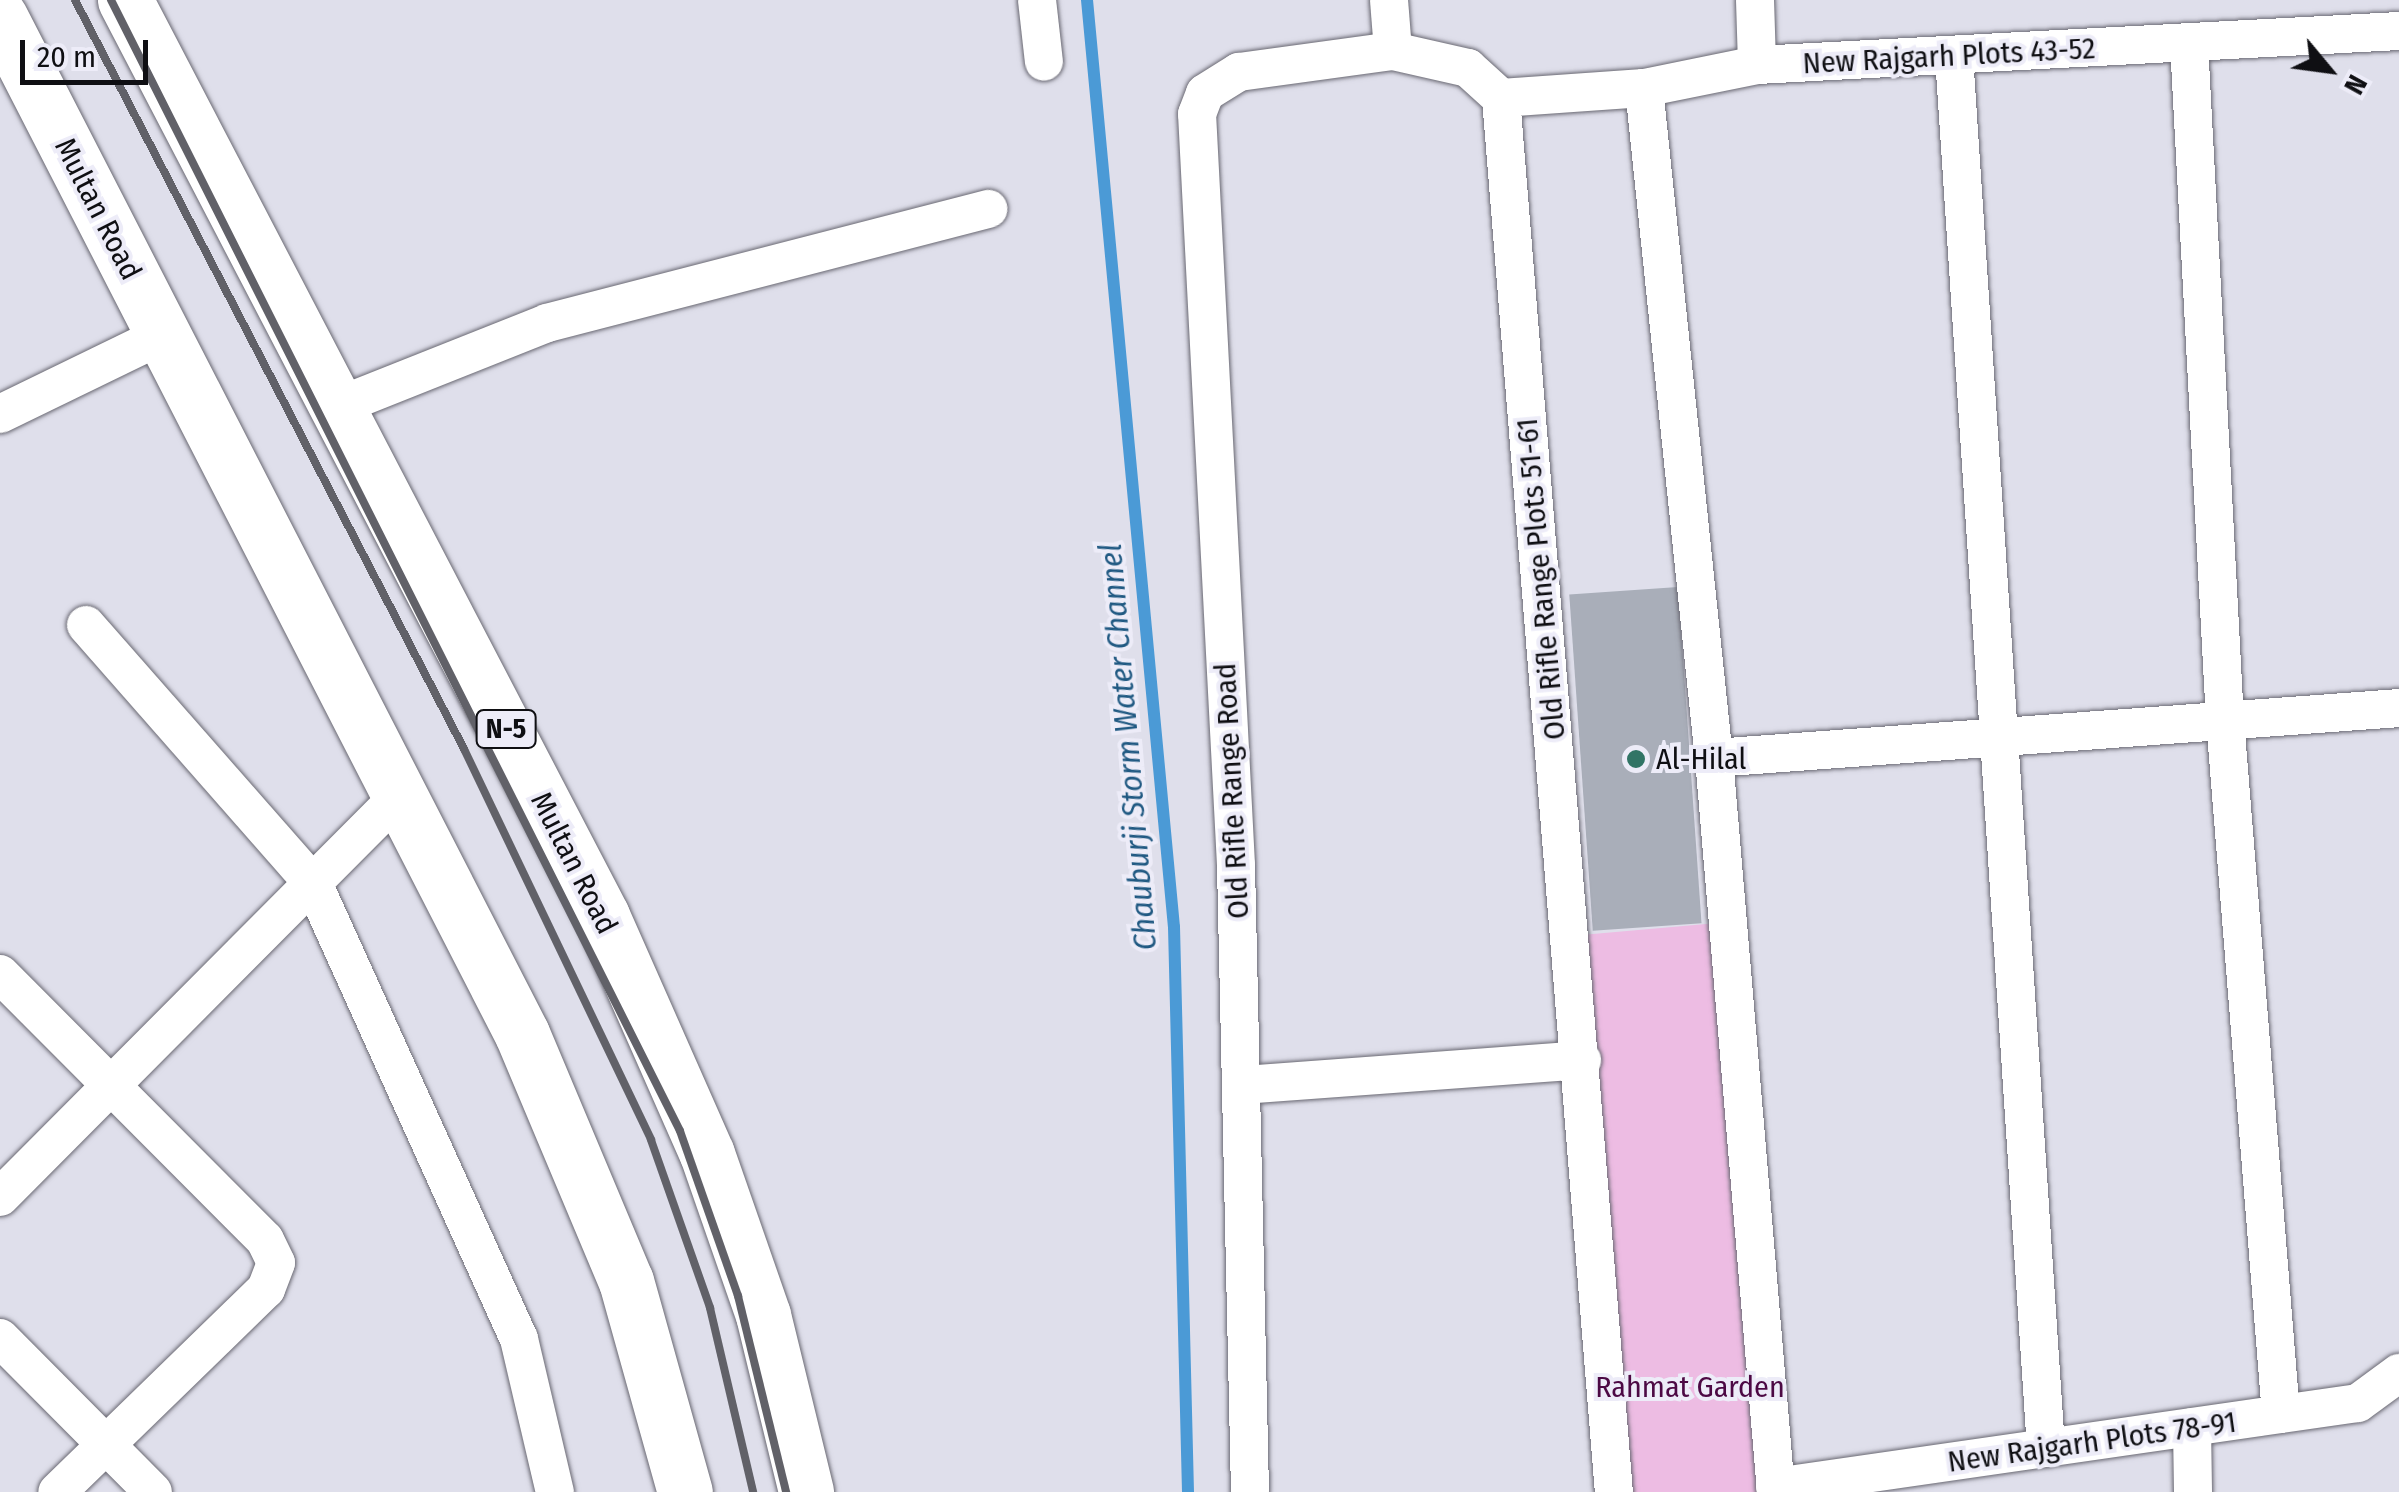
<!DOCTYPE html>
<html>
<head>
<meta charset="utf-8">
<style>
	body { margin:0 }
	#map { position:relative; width:2399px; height:1492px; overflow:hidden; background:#dfdfeb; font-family:"Fira Sans Condensed",sans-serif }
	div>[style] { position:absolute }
	.green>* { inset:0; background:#edbce3; transform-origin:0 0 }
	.stream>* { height:12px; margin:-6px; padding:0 6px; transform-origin:6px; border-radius:6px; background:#4b9ad6 }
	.building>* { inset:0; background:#a9aeb9; transform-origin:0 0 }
	.roads { filter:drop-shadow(0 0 2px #696872) drop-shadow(0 0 2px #696872) }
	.minor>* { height:38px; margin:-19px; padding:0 19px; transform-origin:19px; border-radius:19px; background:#fff }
	.primary>* { height:55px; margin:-27.5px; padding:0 27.5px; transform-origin:27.5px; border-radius:27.5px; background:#fff }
	.rail>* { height:8px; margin:-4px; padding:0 4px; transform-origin:4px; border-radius:4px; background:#616168 }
	.dots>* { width:28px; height:28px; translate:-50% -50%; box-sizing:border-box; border:5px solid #edecf8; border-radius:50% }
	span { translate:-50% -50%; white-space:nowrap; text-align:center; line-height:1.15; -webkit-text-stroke:8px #edecf8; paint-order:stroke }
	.shield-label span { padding:2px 8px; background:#edecf8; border:2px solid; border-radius:8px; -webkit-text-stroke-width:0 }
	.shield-label { font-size:28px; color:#0f0f13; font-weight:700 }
	.street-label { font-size:30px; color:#0f0f13 }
	.poi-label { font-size:30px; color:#0f0f13 }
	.left { translate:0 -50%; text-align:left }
	.park-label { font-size:30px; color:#4c0944 }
	.water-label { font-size:32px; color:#205982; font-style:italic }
	.north { position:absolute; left:2279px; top:20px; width:100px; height:100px; -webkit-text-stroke:8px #edecf8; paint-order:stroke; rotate:119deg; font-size:28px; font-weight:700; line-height:40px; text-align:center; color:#0f0f13 }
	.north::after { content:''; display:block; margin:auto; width:35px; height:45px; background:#0f0f13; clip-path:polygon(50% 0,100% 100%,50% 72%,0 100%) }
	.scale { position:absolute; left:20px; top:40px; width:128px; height:45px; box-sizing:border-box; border:5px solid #0f0f13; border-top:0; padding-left:12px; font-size:30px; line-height:35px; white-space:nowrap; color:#0f0f13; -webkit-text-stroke:8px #edecf8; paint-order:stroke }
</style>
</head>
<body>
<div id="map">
	<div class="green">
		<div style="left:1729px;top:922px;width:572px;height:148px;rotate:85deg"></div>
	</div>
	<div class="stream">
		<div style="left:1087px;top:0;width:931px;rotate:84.64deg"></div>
		<div style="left:1174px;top:927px;width:565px;rotate:88.58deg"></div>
	</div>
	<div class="building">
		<div style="left:1678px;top:587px;width:337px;height:109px;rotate:86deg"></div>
	</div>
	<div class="roads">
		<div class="minor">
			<div style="left:1037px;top:0;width:62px;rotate:83.6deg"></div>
			<div style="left:1389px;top:0;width:51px;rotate:85.5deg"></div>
			<div style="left:1755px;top:0;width:65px;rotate:88.2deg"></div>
			<div style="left:2189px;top:43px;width:678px;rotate:86.96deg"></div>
			<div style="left:2225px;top:720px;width:696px;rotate:85.39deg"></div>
			<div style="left:1954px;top:56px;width:1395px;rotate:86.22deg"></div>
			<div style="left:1644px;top:88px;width:674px;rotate:84.04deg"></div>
			<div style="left:1714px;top:758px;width:737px;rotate:85.17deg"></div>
			<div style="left:1501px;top:98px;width:1399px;rotate:85.37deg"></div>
			<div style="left:1501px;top:98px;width:143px;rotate:-4deg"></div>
			<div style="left:1644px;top:88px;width:115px;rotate:-11.5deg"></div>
			<div style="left:1757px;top:65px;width:643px;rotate:-3.03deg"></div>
			<div style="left:336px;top:407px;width:227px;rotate:-21.7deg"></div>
			<div style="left:547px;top:323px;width:456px;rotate:-14.5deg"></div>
			<div style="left:0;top:414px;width:181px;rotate:-25.9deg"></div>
			<div style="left:86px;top:625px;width:344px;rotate:48.7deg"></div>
			<div style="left:313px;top:883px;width:500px;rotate:65.69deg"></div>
			<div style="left:519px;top:1339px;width:157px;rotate:76.8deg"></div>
			<div style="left:1714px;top:758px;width:687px;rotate:-4.17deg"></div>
			<div style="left:0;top:974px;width:375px;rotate:45.1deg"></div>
			<div style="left:265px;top:1240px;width:25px;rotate:64deg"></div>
			<div style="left:276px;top:1263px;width:28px;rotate:111deg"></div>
			<div style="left:266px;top:1289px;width:291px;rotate:135.8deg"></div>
			<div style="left:1243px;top:1085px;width:340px;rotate:-4.2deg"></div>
			<div style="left:0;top:1197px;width:566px;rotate:-45.14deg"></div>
			<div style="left:0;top:1338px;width:217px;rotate:45.2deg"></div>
			<div style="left:2192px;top:1427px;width:65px;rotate:89.1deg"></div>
			<div style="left:1775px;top:1487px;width:589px;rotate:-8.2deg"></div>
			<div style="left:2358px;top:1403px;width:51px;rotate:-36.2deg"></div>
			<div style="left:1250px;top:1492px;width:627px;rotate:-91.28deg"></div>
			<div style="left:1236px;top:865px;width:752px;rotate:-92.97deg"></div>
			<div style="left:1197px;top:114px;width:22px;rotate:-69deg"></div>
			<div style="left:1205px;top:93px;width:40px;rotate:-32deg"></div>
			<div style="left:1239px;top:72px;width:155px;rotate:-7.8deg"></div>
			<div style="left:1393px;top:51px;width:77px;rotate:12.8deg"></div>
			<div style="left:1468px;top:68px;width:45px;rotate:42.3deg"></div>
		</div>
		<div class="primary">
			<div style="left:125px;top:0;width:1033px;rotate:62.49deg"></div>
			<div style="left:602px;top:916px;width:260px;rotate:66.2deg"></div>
			<div style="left:707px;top:1154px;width:170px;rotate:70.8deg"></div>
			<div style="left:763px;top:1315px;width:182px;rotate:76.3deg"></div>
			<div style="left:0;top:17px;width:1143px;rotate:62.83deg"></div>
			<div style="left:522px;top:1034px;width:268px;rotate:67.2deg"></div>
			<div style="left:626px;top:1281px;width:219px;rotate:74.4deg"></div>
		</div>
	</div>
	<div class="rail">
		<div style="left:75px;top:0;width:844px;rotate:62.55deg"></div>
		<div style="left:464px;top:749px;width:433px;rotate:64.4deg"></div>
		<div style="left:651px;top:1140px;width:178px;rotate:70.6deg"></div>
		<div style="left:710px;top:1308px;width:189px;rotate:76.8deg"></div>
		<div style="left:111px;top:0;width:1266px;rotate:63.29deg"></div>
		<div style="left:680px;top:1131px;width:175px;rotate:70.6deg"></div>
		<div style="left:738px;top:1296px;width:202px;rotate:76.2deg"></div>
	</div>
	<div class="dots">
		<div style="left:1636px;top:759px;background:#317465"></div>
	</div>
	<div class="shield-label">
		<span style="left:506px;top:729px">N-5</span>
	</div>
	<div class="street-label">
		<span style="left:1949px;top:56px;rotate:-3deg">New Rajgarh Plots 43-52</span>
		<span style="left:98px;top:209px;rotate:63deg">Multan Road</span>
		<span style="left:1541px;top:579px;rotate:-95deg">Old Rifle Range Plots 51-61</span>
		<span style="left:1232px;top:791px;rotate:-93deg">Old Rifle Range Road</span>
		<span style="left:574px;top:863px;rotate:63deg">Multan Road</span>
		<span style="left:2092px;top:1442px;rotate:-8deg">New Rajgarh Plots 78-91</span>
	</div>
	<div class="poi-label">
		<span class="left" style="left:1656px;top:759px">Al-Hilal</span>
	</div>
	<div class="park-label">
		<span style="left:1690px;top:1387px">Rahmat Garden</span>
	</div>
	<div class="water-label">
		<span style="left:1128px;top:747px;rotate:-95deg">Chauburji Storm Water Channel</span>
	</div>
	<div class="north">N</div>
	<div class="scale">20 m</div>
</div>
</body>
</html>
